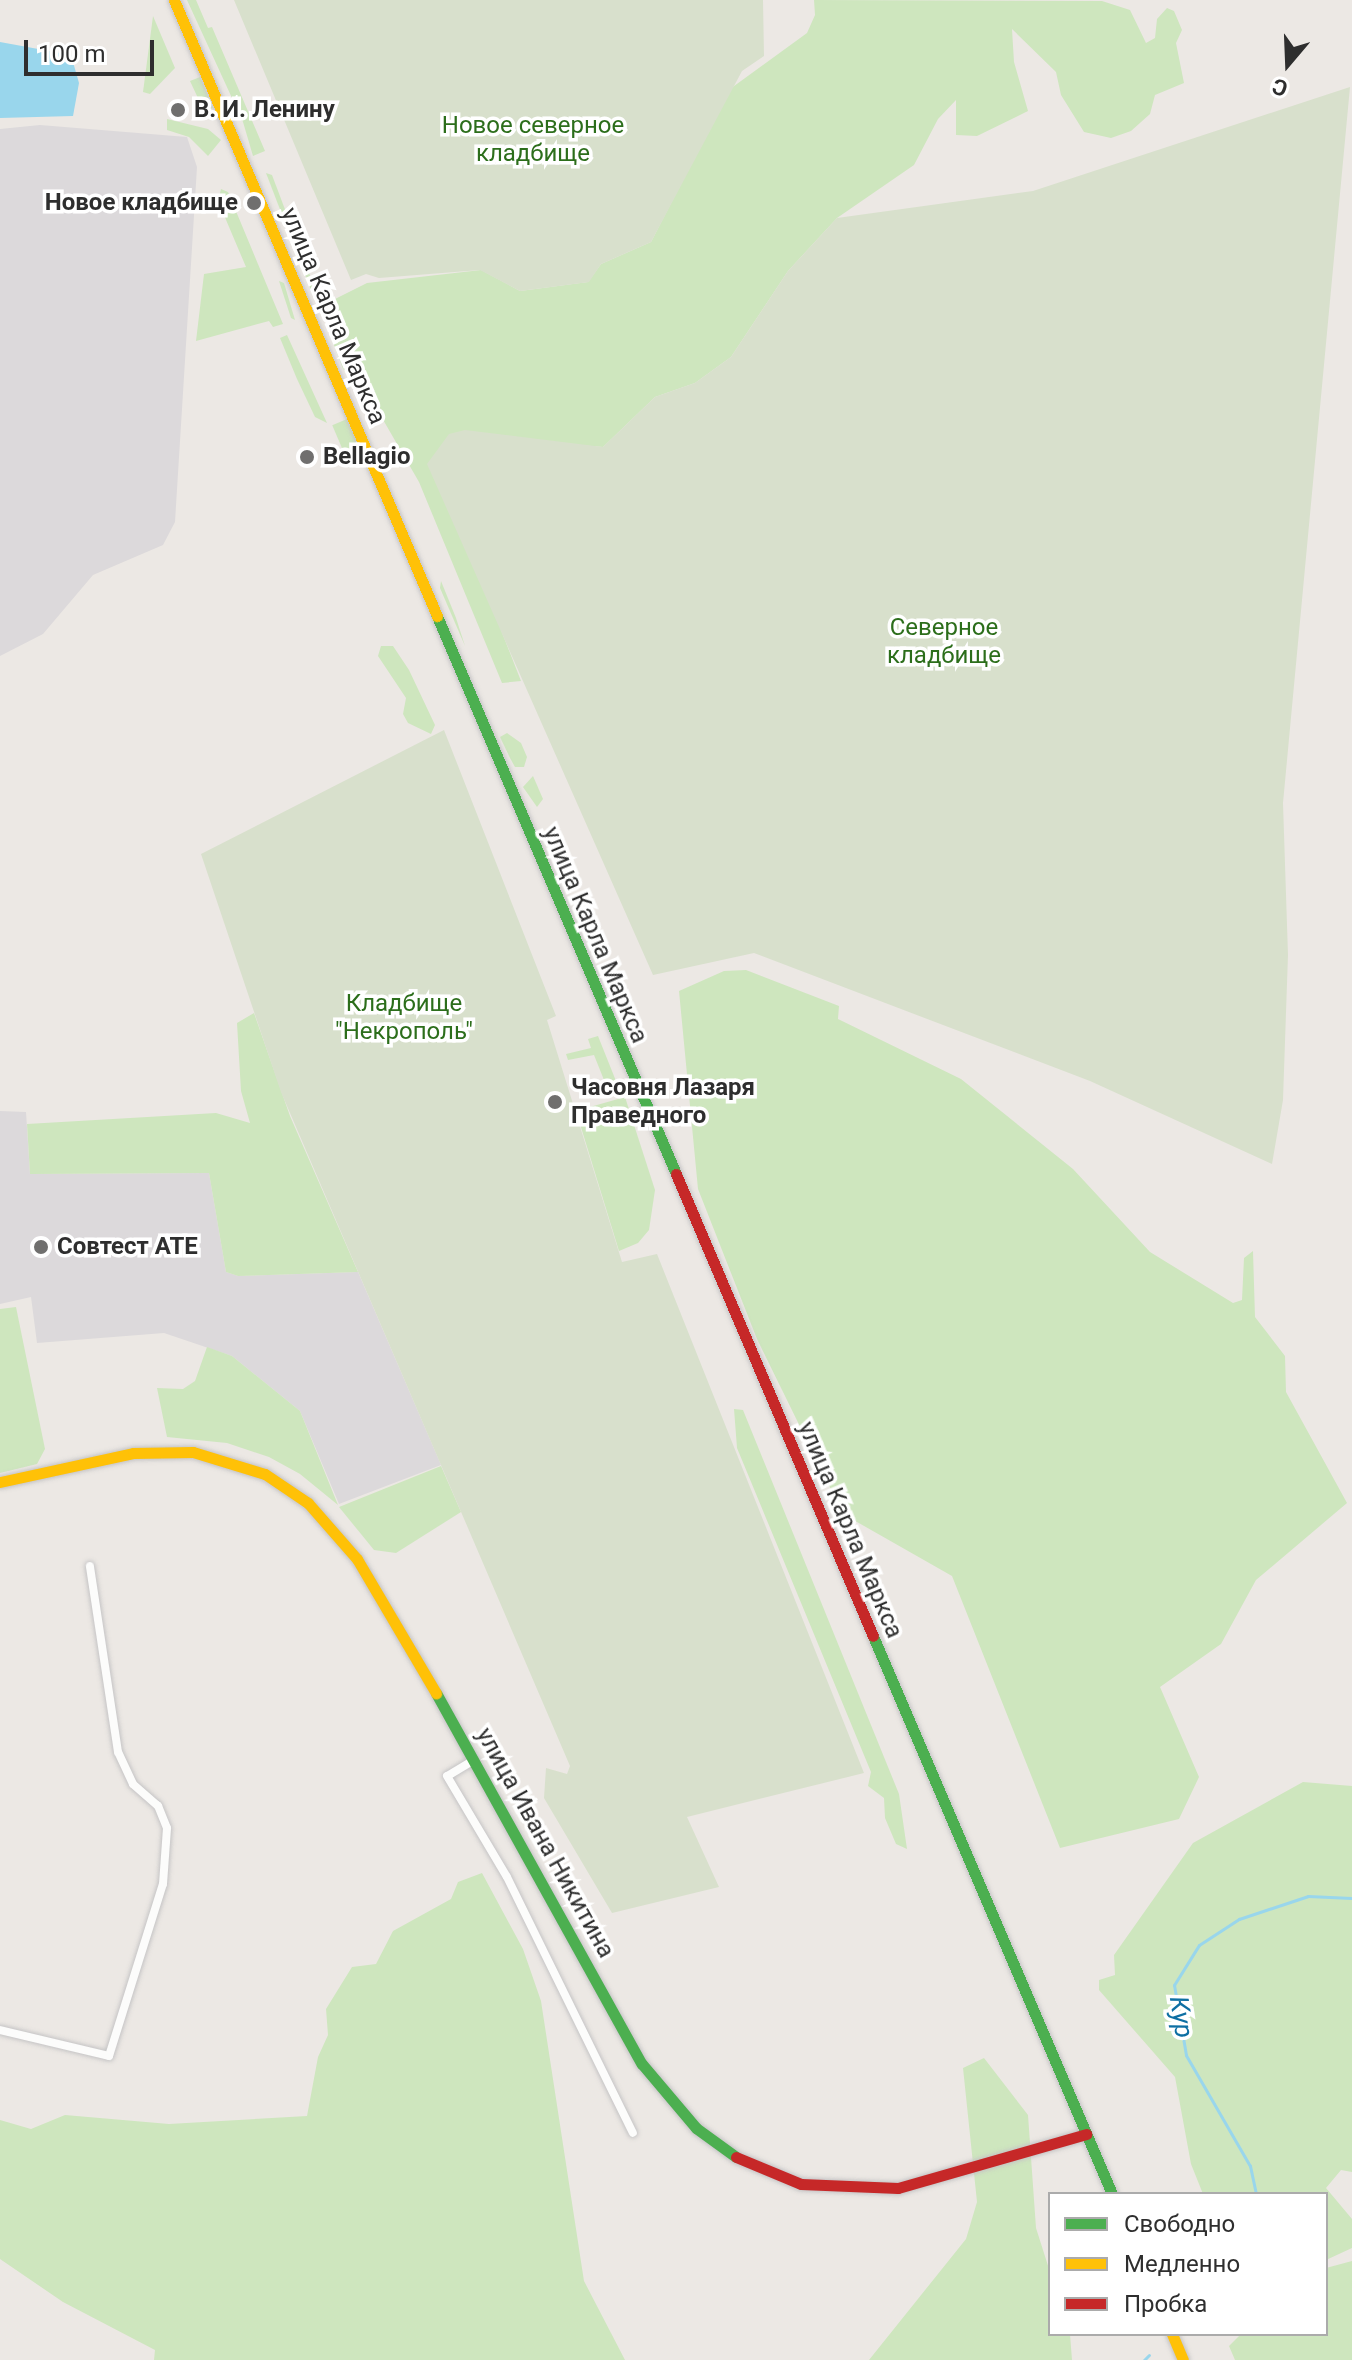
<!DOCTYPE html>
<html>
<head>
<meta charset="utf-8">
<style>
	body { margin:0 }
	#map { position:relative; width:1352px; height:2360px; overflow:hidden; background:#ece8e4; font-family:Roboto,sans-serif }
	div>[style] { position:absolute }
	.industrial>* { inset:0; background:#dcd9db }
	.green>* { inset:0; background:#cee6be; transform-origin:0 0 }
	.cemetery>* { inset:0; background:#d8e0cc }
	.water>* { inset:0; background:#99d6ec }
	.stream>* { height:3px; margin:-1.5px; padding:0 1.5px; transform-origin:1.5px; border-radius:1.5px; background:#99d6ec }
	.roads { filter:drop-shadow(0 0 2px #c5c4c5) drop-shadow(0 0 2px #c5c4c5) }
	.street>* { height:8px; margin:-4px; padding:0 4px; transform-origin:4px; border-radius:4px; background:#fcfcfb }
	.fast>* { height:11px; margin:-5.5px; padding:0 5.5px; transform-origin:5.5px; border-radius:5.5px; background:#4caf50 }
	.slow>* { height:11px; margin:-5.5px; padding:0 5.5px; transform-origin:5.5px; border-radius:5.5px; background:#ffc107 }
	.jam>* { height:11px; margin:-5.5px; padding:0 5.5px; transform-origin:5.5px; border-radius:5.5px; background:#c62828 }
	.dots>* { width:22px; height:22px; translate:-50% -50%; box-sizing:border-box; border:4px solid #fff; border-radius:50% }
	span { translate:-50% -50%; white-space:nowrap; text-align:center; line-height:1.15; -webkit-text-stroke:7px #fff; paint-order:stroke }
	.poi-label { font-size:24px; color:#2e2e2e; font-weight:700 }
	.left { translate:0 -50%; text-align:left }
	.right { translate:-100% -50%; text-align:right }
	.park-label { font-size:24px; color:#2c6e1b }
	.street-label { font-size:24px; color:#2e2e2e }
	.water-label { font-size:26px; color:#0d6fa3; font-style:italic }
	.legend { position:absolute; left:1048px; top:2192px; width:280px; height:144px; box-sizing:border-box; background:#fff; border:2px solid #ababab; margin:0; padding:10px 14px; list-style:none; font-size:24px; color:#2e2e2e }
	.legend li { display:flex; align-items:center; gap:16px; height:40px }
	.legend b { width:40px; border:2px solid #ababab }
	.north { position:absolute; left:1248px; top:24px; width:80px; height:80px; -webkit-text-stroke:6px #fff; paint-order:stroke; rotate:199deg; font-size:22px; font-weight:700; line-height:32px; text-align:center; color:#2e2e2e }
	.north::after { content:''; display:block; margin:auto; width:28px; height:36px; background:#2e2e2e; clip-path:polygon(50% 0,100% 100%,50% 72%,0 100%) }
	.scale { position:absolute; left:24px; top:40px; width:130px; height:36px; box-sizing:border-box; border:4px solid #2e2e2e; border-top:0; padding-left:10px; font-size:24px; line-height:28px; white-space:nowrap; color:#2e2e2e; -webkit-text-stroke:6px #fff; paint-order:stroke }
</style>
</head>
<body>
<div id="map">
	<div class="industrial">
		<div style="clip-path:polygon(40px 125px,187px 137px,197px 167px,175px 522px,163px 545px,93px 575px,43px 634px,0 656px,0 129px)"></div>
		<div style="clip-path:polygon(0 1111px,26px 1112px,30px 1174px,209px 1173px,226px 1272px,238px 1276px,358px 1272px,441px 1465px,339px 1504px,300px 1411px,232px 1356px,164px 1333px,37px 1343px,31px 1297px,0 1304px)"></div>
	</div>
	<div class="green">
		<div style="clip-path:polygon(187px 0,196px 0,208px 28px,212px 27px,265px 151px,253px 156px,243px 122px)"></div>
		<div style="clip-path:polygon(814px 0,1102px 1px,1130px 10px,1146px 43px,1155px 38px,1157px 19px,1167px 8px,1174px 11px,1182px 30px,1176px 43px,1184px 83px,1155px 95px,1150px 114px,1131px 131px,1111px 138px,1084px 132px,1061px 95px,1056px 72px,1012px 29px,1014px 62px,1028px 111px,977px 136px,956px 135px,956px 100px,938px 119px,914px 165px,837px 218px,788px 271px,731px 357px,695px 383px,655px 397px,603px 447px,539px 442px,501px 630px,521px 681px,502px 683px,419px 482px,378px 411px,374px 390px,343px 369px,329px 332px,331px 301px,367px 283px,481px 270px,520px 291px,588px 282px,601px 264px,651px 242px,730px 89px,807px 33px,815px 15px)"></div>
		<div style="clip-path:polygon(153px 16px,175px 68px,150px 94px,143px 92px)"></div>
		<div style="clip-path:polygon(200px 77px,213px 108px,204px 111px,190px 81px)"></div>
		<div style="clip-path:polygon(167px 119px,208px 129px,221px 140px,208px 156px,189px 137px,167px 130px)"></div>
		<div style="clip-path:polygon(266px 173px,272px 175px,320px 302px,314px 298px)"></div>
		<div style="clip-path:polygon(221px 189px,228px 192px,283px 324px,273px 327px,269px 321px,196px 341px,204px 274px,246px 267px,218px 201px)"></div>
		<div style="clip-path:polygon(279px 281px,284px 283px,295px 320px,291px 318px)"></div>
		<div style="clip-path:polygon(287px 335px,327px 423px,315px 417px,297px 379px,280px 338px)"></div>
		<div style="left:347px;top:419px;width:34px;height:16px;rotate:67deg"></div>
		<div style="clip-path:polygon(441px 581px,456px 618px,465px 646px,440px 588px)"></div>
		<div style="clip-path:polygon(381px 646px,393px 646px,409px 670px,435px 725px,431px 734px,408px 723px,403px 714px,406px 698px,378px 656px)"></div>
		<div style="clip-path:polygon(507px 733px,521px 743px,527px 757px,524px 767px,515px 767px,510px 758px,500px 737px)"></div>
		<div style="clip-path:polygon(533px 776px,543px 799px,537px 807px,523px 787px)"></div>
		<div style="clip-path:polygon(746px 970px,839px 1006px,838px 1019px,961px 1079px,1073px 1169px,1150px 1252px,1233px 1303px,1242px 1300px,1244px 1258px,1253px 1251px,1255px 1317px,1285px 1356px,1286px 1392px,1347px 1503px,1256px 1580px,1221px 1644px,1160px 1687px,1199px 1777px,1179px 1819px,1060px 1848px,952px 1576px,843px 1514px,757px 1339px,698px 1189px,679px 991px,724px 971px)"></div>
		<div style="clip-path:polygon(254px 1013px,290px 1116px,358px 1272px,238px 1276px,226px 1272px,209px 1173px,30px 1174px,27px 1124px,216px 1113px,250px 1123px,241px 1091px,237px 1023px)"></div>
		<div style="clip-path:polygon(598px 1036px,616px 1081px,606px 1085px,594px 1055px,568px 1060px,566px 1054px,591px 1048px,588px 1039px)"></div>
		<div style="clip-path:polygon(625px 1097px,655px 1190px,649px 1230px,638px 1243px,619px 1251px,576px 1111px)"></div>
		<div style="clip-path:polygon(16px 1307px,45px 1449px,37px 1464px,0 1473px,0 1309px)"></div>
		<div style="clip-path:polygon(207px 1347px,232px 1356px,300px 1411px,338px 1505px,300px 1474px,269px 1457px,227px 1443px,167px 1437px,157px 1388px,183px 1389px,195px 1381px)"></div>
		<div style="clip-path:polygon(734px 1409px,743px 1410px,899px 1794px,907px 1849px,896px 1844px,885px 1818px,884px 1798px,868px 1786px,871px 1772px,737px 1448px)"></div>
		<div style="clip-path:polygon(441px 1466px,461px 1512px,396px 1553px,374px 1550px,339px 1507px)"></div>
		<div style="clip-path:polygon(1303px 1782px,1352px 1786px,1352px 2172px,1341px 2170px,1326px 2188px,1352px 2219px,1352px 2248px,1326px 2260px,1326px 2194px,1203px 2194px,1191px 2164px,1175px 2077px,1099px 1990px,1099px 1980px,1115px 1975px,1114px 1955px,1193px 1843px)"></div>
		<div style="clip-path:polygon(482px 1873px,523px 1949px,541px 2001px,584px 2281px,625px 2360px,154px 2360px,155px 2350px,63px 2302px,0 2259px,0 2120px,31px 2129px,65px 2115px,169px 2124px,307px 2116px,318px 2057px,328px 2035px,326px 2009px,352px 1967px,376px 1964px,393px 1931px,451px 1899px,458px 1882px)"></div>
		<div style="clip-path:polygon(984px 2058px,1028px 2115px,1036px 2228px,1050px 2272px,1050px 2334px,1070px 2334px,1072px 2360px,869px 2360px,966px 2239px,977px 2202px,963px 2068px)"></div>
		<div style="clip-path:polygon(1352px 2261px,1352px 2360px,1235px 2360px,1229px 2346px,1241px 2334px,1326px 2334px,1326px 2268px)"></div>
	</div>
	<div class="cemetery">
		<div style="clip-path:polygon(234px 0,763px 0,764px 56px,742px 71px,651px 242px,601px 264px,589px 282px,520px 291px,480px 270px,379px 278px,366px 274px,351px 280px)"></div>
		<div style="clip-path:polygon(1350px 87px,1283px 803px,1288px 955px,1283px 1100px,1272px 1164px,1090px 1081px,754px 953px,653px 975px,427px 464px,449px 434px,465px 430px,603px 447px,655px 397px,695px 383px,731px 357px,788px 271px,837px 218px,1033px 191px)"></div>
		<div style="clip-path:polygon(444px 730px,556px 1016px,547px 1020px,622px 1262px,657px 1254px,864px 1773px,687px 1817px,719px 1887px,612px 1913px,544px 1798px,546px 1768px,567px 1774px,570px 1766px,281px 1092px,201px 854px)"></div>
	</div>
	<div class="water">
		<div style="clip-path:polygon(0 42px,71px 55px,79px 83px,73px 116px,0 118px)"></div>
	</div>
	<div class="stream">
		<div style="left:1256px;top:2194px;width:29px;rotate:-102deg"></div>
		<div style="left:1250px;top:2166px;width:128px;rotate:-120deg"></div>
		<div style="left:1186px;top:2055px;width:71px;rotate:-99.7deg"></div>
		<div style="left:1174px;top:1985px;width:47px;rotate:-58deg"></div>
		<div style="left:1199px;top:1945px;width:48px;rotate:-33deg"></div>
		<div style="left:1239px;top:1919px;width:73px;rotate:-18.4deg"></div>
		<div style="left:1308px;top:1896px;width:44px;rotate:2.6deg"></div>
		<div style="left:1144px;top:2360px;width:7px;rotate:-45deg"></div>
	</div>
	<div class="roads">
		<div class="street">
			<div style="left:474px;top:1760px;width:31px;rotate:149deg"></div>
			<div style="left:447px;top:1776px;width:117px;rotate:59.3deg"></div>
			<div style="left:507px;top:1877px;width:285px;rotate:63.8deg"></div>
			<div style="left:0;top:2030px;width:112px;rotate:13.4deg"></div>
			<div style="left:109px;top:2056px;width:180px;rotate:-72.6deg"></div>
			<div style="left:163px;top:1884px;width:56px;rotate:-85.9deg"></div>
			<div style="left:167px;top:1828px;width:24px;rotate:-112deg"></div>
			<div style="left:158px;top:1806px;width:33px;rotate:-139deg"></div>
			<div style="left:133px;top:1784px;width:35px;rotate:-115deg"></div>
			<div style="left:118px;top:1752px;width:188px;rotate:-98.6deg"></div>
		</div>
		<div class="fast">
			<div style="left:437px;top:616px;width:607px;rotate:66.81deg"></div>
			<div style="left:873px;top:1636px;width:607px;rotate:66.81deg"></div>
			<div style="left:436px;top:1693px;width:424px;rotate:61deg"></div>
			<div style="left:642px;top:2064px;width:84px;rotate:49.8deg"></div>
			<div style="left:696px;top:2128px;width:49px;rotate:35.9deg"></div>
		</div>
		<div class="slow">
			<div style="left:174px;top:0;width:670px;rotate:66.88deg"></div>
			<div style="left:0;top:1482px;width:136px;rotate:-12.3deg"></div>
			<div style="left:133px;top:1453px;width:60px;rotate:-1deg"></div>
			<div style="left:193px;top:1452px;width:75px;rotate:17deg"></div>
			<div style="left:265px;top:1474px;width:52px;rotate:34deg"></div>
			<div style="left:308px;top:1503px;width:74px;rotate:48.8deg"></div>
			<div style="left:357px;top:1559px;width:156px;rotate:59.5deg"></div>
			<div style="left:1172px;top:2334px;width:28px;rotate:67deg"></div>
		</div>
		<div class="jam">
			<div style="left:676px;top:1174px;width:502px;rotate:66.91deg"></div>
			<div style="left:736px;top:2157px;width:70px;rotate:22.6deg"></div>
			<div style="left:801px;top:2184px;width:97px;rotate:2.4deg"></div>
			<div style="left:898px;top:2188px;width:196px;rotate:-16deg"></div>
		</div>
	</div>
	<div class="dots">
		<div style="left:178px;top:110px;background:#706f6e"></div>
		<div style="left:254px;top:203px;background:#706f6e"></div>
		<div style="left:307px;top:457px;background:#706f6e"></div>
		<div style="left:555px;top:1102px;background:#706f6e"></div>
		<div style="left:41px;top:1247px;background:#706f6e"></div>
	</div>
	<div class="poi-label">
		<span class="left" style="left:194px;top:110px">В. И. Ленину</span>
		<span class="right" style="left:238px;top:203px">Новое кладбище</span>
		<span class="left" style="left:323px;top:457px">Bellagio</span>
		<span class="left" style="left:571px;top:1102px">Часовня Лазаря<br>Праведного</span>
		<span class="left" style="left:57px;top:1247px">Совтест АТЕ</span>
	</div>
	<div class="park-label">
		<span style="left:533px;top:140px">Новое северное<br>кладбище</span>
		<span style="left:944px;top:642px">Северное<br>кладбище</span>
		<span style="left:404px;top:1018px">Кладбище<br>"Некрополь"</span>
	</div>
	<div class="street-label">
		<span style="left:333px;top:316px;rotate:67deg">улица Карла Маркса</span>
		<span style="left:595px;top:935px;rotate:67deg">улица Карла Маркса</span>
		<span style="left:850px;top:1530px;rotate:67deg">улица Карла Маркса</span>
		<span style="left:545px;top:1843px;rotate:61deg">улица Ивана Никитина</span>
	</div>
	<div class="water-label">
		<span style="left:1181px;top:2017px;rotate:81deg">Кур</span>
	</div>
	<ul class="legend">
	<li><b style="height:10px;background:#4caf50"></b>Свободно</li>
	<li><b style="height:10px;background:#ffc107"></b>Медленно</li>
	<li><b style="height:10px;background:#c62828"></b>Пробка</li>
	</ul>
	<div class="north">С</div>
	<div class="scale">100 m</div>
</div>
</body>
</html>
